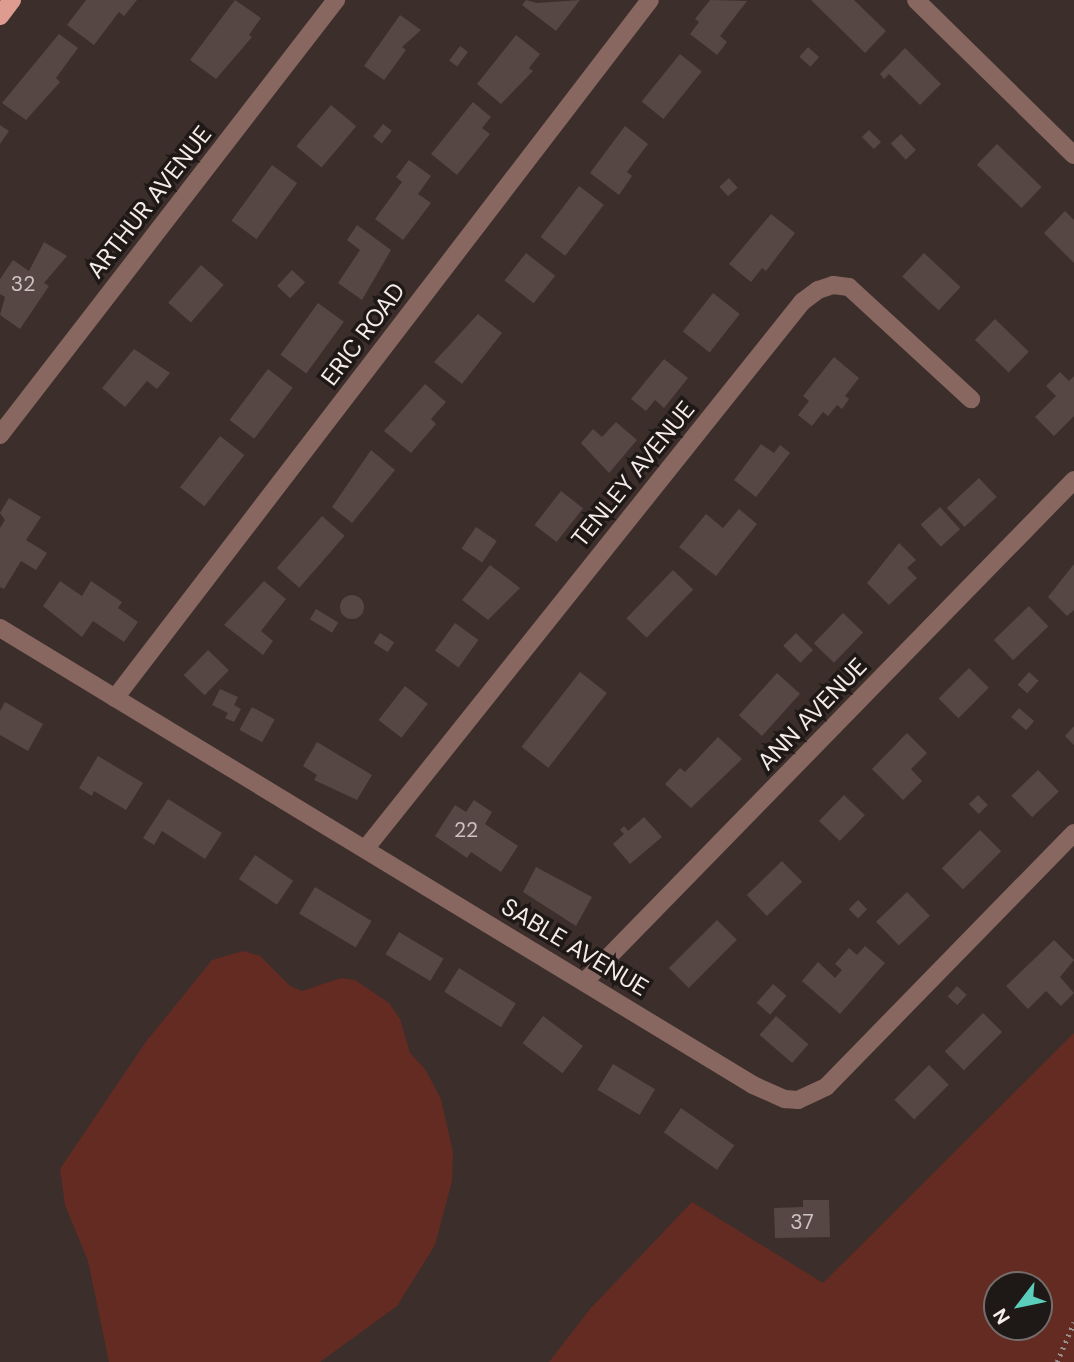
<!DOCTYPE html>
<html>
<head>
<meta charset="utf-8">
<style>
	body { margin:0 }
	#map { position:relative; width:1074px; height:1362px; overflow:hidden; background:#3b2e2b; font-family:"DM Sans",sans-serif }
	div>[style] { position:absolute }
	.green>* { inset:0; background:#642b22 }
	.building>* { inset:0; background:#564744; transform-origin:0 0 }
	.round { border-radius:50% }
	.path>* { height:4.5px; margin-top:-2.25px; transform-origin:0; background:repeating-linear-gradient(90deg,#998e8c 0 2px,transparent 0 7px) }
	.minor>* { height:18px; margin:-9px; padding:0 9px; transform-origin:9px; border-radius:9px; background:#886761 }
	.major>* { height:18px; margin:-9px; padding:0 9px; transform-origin:9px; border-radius:9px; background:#de9b8f }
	span { translate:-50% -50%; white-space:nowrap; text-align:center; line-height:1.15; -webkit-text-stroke:7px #1e1816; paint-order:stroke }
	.number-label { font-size:21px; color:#cdc3c0 }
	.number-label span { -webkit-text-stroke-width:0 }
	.street-label { font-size:24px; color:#f5ecea }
	.north { position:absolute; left:983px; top:1271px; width:70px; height:70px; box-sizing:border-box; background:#1e1816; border:2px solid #746d6b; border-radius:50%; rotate:238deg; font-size:19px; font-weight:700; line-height:28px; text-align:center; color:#f5ecea }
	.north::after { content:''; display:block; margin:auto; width:24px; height:32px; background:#5bcebb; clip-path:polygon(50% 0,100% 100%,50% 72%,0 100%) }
</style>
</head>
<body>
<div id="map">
	<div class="green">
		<div style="clip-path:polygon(243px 951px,260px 956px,290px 986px,302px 991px,341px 978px,355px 980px,389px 1003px,400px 1019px,410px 1053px,425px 1069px,441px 1099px,453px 1152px,452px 1181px,435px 1245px,397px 1306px,320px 1362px,109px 1362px,88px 1261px,65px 1205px,60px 1169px,145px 1043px,212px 960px)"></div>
		<div style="clip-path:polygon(evenodd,1074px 1033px,1074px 1362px,549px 1362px,590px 1309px,692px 1202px,823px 1283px,1074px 1033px,997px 1285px,1039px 1285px,1039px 1327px,997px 1327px,997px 1285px)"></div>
	</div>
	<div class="building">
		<div style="clip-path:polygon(86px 0,137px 0,124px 16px,119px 12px,94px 45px,67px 25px)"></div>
		<div style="clip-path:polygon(235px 0,261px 18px,249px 35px,252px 37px,216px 79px,190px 60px)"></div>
		<div style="clip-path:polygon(526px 0,537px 3px,580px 0,556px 31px,522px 5px)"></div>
		<div style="clip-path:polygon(710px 0,747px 1px,720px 36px,727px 42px,717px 55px,690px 34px,699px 22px,695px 19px)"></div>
		<div style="clip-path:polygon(811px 0,854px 0,886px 31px,865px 53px)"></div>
		<div style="clip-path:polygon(400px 15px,421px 30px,402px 47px,406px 50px,384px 80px,364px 66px)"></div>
		<div style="clip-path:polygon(59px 34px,78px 48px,56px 78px,60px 82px,26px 120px,2px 103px)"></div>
		<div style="clip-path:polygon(516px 35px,540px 54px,529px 68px,533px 71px,501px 104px,477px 84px)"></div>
		<div style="left:460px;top:46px;width:10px;height:18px;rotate:37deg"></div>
		<div style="left:808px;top:47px;width:15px;height:13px;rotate:42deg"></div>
		<div style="clip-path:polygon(905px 48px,941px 84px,920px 105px,889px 74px,884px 79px,880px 74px)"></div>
		<div style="left:680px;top:54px;width:28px;height:61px;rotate:39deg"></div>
		<div style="clip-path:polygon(473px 102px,491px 117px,482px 128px,490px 134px,457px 175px,431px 154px)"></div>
		<div style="left:331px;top:105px;width:33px;height:54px;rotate:40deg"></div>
		<div style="left:383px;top:124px;width:11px;height:16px;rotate:38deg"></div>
		<div style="clip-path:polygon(0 125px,9px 131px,0 144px)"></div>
		<div style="clip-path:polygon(625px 126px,648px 144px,627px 172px,632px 176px,619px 195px,590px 173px)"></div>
		<div style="left:869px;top:130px;width:17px;height:10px;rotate:45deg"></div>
		<div style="left:901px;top:134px;width:22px;height:14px;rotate:47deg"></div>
		<div style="left:997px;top:144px;width:62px;height:29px;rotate:44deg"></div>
		<div style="clip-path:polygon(409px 160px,431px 176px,418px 194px,431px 203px,403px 240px,375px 219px,402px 182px,396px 177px)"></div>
		<div style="left:272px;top:165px;width:31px;height:69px;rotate:36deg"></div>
		<div style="left:729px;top:178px;width:13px;height:13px;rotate:48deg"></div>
		<div style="left:579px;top:186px;width:31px;height:64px;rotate:37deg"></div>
		<div style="clip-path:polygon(1065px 211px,1074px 220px,1074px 263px,1044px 233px)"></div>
		<div style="clip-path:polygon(771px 214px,795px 233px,766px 271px,762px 268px,751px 282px,729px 264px)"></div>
		<div style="clip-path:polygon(357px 225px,391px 250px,362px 300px,338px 283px,360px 250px,347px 240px)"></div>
		<div style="clip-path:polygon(44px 242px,67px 256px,44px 283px,49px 286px,20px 329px,0 315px,5px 297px,0 294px,0 279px,13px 260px,29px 271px)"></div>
		<div style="left:526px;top:253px;width:37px;height:35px;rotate:38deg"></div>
		<div style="left:924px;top:253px;width:50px;height:32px;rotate:43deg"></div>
		<div style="left:201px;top:265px;width:30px;height:50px;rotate:41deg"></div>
		<div style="left:292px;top:270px;width:18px;height:22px;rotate:43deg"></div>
		<div style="left:713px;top:293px;width:34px;height:49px;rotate:38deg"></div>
		<div style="left:318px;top:303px;width:32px;height:64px;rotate:36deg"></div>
		<div style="clip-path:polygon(478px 314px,502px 333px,462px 384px,434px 362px)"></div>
		<div style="left:995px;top:319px;width:47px;height:29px;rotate:44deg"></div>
		<div style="clip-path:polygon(134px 349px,170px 373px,157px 389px,147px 381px,125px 407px,102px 388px)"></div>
		<div style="clip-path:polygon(834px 357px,859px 378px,845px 396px,849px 399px,842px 409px,837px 405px,828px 416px,823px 412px,812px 426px,798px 415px,809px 401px,803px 396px)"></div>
		<div style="clip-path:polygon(664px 359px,688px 378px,664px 408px,655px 400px,646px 411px,631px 399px)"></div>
		<div style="left:268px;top:369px;width:31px;height:64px;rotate:37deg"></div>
		<div style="clip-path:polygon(1060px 372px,1069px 381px,1074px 376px,1074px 416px,1054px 436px,1035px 417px,1056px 396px,1046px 386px)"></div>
		<div style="clip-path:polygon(425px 384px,446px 402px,431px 419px,436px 424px,411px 453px,384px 431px)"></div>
		<div style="clip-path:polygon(616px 422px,637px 440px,609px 473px,581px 443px,593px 429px,602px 437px)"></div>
		<div style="left:220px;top:436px;width:31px;height:65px;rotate:38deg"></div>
		<div style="clip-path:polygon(761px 444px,774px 453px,780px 445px,790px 453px,756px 497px,734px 480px)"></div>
		<div style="clip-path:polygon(371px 450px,395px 470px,352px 523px,332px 507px)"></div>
		<div style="left:979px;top:478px;width:26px;height:44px;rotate:47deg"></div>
		<div style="left:561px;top:491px;width:28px;height:43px;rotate:38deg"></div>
		<div style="clip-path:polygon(9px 498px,41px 517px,26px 540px,47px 553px,36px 570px,21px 561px,4px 589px,0 587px,0 528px,5px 520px,0 513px)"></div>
		<div style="left:940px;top:507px;width:30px;height:26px;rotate:48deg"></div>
		<div style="clip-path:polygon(739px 509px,757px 524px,716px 576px,679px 547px,706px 514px,723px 528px)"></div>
		<div style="left:322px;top:516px;width:30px;height:69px;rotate:41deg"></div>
		<div style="left:476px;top:527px;width:25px;height:26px;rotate:34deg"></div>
		<div style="clip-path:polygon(899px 543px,916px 560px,907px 568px,917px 578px,889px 605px,867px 583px)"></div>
		<div style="clip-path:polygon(1074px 564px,1074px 610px,1067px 616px,1048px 597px)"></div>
		<div style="clip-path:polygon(490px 565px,520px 588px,488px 620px,462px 600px)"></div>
		<div style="left:673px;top:570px;width:28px;height:67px;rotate:44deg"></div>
		<div style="clip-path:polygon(60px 581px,82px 596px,91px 581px,122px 602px,118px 608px,138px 622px,124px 642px,93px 621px,82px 637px,43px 606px)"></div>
		<div style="clip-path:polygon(264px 581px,286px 599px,261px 631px,273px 641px,263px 655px,224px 625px)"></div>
		<div class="round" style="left:340px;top:595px;width:24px;height:24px"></div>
		<div style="left:1029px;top:606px;width:28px;height:49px;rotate:46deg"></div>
		<div style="left:316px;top:609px;width:26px;height:12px;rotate:31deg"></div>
		<div style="left:843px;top:613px;width:28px;height:42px;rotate:44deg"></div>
		<div style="left:455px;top:623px;width:29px;height:34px;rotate:36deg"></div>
		<div style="left:380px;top:633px;width:17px;height:12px;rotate:33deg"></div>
		<div style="left:796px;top:633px;width:24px;height:18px;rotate:45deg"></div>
		<div style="left:208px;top:650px;width:29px;height:35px;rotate:44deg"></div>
		<div style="left:969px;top:668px;width:28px;height:43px;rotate:45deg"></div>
		<div style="left:580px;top:672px;width:34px;height:95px;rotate:38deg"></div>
		<div style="left:1029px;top:672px;width:13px;height:17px;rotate:42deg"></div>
		<div style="left:777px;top:673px;width:31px;height:57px;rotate:42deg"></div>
		<div style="left:405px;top:686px;width:29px;height:43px;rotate:38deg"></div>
		<div style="clip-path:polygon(220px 689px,238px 697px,234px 705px,241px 709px,234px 722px,225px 718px,228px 713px,212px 705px)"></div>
		<div style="clip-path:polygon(5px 702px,43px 724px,28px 751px,0 735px,0 711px)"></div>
		<div style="left:252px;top:707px;width:26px;height:26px;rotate:29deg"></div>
		<div style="left:1019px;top:708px;width:20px;height:12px;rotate:41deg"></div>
		<div style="clip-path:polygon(1074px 726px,1074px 745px,1065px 736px)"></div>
		<div style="clip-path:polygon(907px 733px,927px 753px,911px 769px,922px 781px,903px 800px,872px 769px)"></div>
		<div style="clip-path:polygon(718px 737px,742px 759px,691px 808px,665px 784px,680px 768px,685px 772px)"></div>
		<div style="clip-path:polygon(317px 742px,372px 775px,357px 800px,314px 780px,317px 775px,303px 766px)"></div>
		<div style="clip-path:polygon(98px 756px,143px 783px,126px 810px,94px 791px,92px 796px,79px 788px)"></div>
		<div style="left:1038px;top:770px;width:30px;height:37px;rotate:46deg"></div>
		<div style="left:844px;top:795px;width:29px;height:36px;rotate:44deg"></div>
		<div style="left:978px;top:795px;width:14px;height:13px;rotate:45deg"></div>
		<div style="clip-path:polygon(168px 799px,222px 833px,205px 859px,162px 831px,154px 845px,143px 838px)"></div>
		<div style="clip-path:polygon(474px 800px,492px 812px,485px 824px,518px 846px,501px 872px,471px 852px,467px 858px,435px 836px,455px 805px,466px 812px)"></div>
		<div style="clip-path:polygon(644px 817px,662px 837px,630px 864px,613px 844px,624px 834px,620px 830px,624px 826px,628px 831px)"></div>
		<div style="left:980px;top:830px;width:30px;height:54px;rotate:45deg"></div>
		<div style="left:255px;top:855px;width:46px;height:29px;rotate:34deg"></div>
		<div style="left:782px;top:861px;width:29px;height:49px;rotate:46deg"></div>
		<div style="clip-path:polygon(536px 867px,592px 897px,576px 926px,523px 892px)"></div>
		<div style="left:315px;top:887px;width:66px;height:31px;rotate:31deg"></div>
		<div style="left:907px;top:892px;width:33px;height:43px;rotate:46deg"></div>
		<div style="left:858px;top:900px;width:13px;height:13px;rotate:45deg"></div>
		<div style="left:717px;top:920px;width:28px;height:68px;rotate:45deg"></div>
		<div style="left:399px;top:932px;width:52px;height:26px;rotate:31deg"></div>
		<div style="clip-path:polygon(1054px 940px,1074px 960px,1060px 977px,1074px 993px,1061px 1006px,1046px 991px,1028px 1009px,1006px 986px)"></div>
		<div style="clip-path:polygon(865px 946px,885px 963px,840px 1014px,802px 981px,818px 962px,835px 978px,842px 970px,835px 964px,849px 948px,857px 955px)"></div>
		<div style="left:459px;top:968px;width:67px;height:28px;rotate:32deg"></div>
		<div style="left:773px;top:984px;width:18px;height:25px;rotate:41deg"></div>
		<div style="left:957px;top:986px;width:13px;height:14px;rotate:42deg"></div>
		<div style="left:983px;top:1013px;width:27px;height:54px;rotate:45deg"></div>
		<div style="left:543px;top:1016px;width:50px;height:34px;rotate:37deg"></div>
		<div style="left:776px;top:1016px;width:43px;height:25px;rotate:41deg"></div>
		<div style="left:613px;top:1064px;width:49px;height:30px;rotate:31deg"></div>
		<div style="left:929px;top:1065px;width:28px;height:49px;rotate:45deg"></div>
		<div style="left:681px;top:1108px;width:65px;height:30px;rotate:35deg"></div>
		<div style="clip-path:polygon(803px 1200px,829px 1200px,830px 1237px,775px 1238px,774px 1208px,803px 1207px)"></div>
	</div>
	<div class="path">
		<div style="left:1057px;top:1362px;width:43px;rotate:-67deg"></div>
	</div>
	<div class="minor">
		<div style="left:916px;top:0;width:221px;rotate:44.5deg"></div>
		<div style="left:0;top:435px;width:550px;rotate:-52.32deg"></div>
		<div style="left:0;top:628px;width:881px;rotate:31.25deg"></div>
		<div style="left:753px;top:1085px;width:35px;rotate:24deg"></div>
		<div style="left:785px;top:1099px;width:13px;rotate:4deg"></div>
		<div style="left:798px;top:1100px;width:31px;rotate:-25deg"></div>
		<div style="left:826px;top:1087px;width:355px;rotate:-45.7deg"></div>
		<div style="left:115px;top:698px;width:879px;rotate:-52.53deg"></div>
		<div style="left:366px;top:848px;width:699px;rotate:-51.39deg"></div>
		<div style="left:802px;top:302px;width:20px;rotate:-37deg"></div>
		<div style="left:818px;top:290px;width:16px;rotate:-18deg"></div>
		<div style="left:833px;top:285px;width:16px;rotate:7deg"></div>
		<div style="left:849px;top:287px;width:166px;rotate:42.6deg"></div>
		<div style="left:585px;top:981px;width:700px;rotate:-45.69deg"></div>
	</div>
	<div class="major">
		<div style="left:0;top:16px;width:20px;rotate:-53deg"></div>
	</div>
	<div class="number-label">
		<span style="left:23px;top:284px">32</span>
		<span style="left:466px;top:830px">22</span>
		<span style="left:802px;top:1222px">37</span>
	</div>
	<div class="street-label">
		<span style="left:149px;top:202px;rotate:-52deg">ARTHUR AVENUE</span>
		<span style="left:363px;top:334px;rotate:-53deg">ERIC ROAD</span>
		<span style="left:633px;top:474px;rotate:-51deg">TENLEY AVENUE</span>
		<span style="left:812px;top:714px;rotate:-46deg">ANN AVENUE</span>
		<span style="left:575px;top:947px;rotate:31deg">SABLE AVENUE</span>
	</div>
	<div class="north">N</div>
</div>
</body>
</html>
